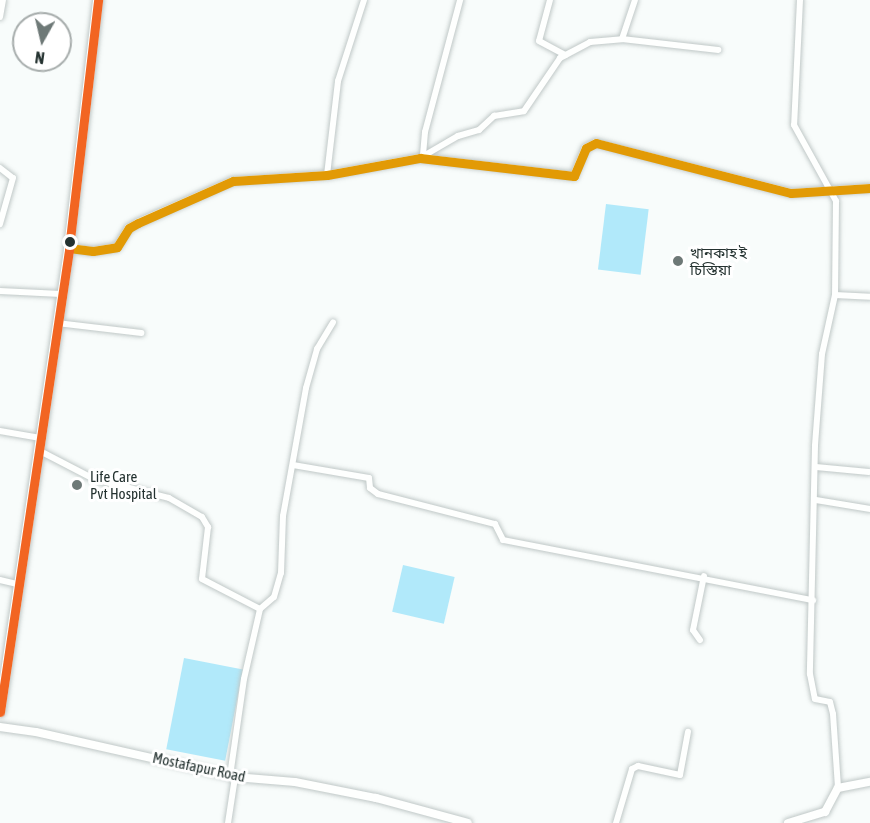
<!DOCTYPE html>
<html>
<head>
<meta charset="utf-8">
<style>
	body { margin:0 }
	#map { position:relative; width:870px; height:823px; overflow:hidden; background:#f8fcfb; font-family:"Asap Condensed","Noto Sans Bengali",sans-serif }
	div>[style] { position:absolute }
	.water>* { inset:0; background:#b1e9fa; transform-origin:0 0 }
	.roads { filter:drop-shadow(0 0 2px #c0c8c7) drop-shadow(0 0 2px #c0c8c7) }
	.street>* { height:6px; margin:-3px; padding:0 3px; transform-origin:3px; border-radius:3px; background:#fefffe }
	.secondary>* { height:8px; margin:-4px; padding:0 4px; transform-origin:4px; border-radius:4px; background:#fefffe }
	.highway>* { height:10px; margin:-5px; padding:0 5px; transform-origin:5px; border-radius:5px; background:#fefffe }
	.bus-1>* { height:9px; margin:-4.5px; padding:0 4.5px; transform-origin:4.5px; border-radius:4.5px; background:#e29a05 }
	.bus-2>* { height:9px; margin:-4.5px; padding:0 4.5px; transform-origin:4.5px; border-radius:4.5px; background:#f26522 }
	.dots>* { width:16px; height:16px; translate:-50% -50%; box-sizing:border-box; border:3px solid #fff; border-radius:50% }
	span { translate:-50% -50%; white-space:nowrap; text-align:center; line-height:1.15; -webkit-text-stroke:6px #fff; paint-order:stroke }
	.poi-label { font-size:15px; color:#243230 }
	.left { translate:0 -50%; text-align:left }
	.street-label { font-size:15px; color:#243230 }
	.north { position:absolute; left:12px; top:12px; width:60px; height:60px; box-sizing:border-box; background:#fff; border:2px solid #a7adac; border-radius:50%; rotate:188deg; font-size:16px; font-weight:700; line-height:24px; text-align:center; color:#243230 }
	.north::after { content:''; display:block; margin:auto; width:21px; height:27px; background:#6e7977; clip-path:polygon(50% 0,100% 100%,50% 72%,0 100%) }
</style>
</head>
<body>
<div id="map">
	<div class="water">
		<div style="left:606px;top:204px;width:43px;height:66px;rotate:7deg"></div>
		<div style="left:403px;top:565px;width:53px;height:48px;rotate:13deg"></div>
		<div style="left:184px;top:658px;width:60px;height:93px;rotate:11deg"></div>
	</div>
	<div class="roads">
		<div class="street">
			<div style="left:550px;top:0;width:42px;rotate:105deg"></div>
			<div style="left:539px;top:41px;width:30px;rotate:28deg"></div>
			<div style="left:800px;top:0;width:125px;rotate:92.7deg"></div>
			<div style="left:794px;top:125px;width:87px;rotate:61.1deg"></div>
			<div style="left:836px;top:201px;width:94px;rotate:90.6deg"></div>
			<div style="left:835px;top:295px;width:60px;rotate:102.4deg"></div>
			<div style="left:822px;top:354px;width:92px;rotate:94.4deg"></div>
			<div style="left:815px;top:446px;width:228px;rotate:91.3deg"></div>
			<div style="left:810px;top:674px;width:25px;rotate:79deg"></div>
			<div style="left:815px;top:699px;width:15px;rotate:11deg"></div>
			<div style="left:830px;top:702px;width:12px;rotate:76deg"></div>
			<div style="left:833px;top:714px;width:74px;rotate:86.1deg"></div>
			<div style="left:0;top:17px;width:17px;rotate:-80deg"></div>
			<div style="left:622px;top:39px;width:97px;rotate:6.5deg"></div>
			<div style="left:423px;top:155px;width:23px;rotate:-85deg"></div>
			<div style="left:425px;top:132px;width:137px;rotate:-75.1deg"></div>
			<div style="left:420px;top:158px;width:44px;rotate:-30.1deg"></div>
			<div style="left:458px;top:136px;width:22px;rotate:-16deg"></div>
			<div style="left:479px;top:130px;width:21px;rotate:-43deg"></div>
			<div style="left:494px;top:116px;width:30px;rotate:-9deg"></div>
			<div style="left:524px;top:111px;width:64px;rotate:-55.8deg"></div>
			<div style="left:560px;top:58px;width:34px;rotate:-28deg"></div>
			<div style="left:590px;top:42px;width:32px;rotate:-5deg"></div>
			<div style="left:622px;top:39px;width:41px;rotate:-71.6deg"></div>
			<div style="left:0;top:168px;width:16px;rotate:38deg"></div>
			<div style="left:13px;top:178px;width:48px;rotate:105.8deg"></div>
			<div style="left:327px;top:175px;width:95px;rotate:-83.3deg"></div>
			<div style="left:338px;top:81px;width:85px;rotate:-72.2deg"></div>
			<div style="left:0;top:291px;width:61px;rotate:2.8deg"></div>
			<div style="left:835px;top:295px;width:35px;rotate:3deg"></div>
			<div style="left:57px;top:323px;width:85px;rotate:6.8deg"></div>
			<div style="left:0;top:431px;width:41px;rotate:9.9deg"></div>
			<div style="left:38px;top:450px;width:63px;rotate:27.4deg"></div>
			<div style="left:94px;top:479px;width:77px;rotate:14.2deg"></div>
			<div style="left:169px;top:498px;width:38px;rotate:30deg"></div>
			<div style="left:202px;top:517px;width:12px;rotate:59deg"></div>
			<div style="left:208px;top:527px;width:52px;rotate:96.6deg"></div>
			<div style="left:202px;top:579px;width:65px;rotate:27.3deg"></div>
			<div style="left:293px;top:465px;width:77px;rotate:9.7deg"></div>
			<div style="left:369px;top:478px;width:10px;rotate:84deg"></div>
			<div style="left:370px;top:488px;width:10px;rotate:37deg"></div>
			<div style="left:378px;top:494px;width:121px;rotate:14.4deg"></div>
			<div style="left:495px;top:524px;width:18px;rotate:63deg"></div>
			<div style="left:503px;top:540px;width:316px;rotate:11deg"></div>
			<div style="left:816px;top:467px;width:53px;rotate:5.4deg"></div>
			<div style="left:816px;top:500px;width:55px;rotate:9.5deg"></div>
			<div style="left:0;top:580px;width:18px;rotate:13deg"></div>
			<div style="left:700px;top:640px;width:12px;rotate:-125deg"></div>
			<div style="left:693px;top:630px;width:55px;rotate:-78.5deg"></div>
			<div style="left:230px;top:776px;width:98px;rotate:-81.8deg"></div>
			<div style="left:244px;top:679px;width:72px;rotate:-77.1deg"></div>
			<div style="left:260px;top:609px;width:18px;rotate:-41deg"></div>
			<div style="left:274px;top:597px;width:25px;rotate:-74deg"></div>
			<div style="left:281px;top:573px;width:57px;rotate:-88deg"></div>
			<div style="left:283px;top:516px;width:130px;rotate:-79.8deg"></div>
			<div style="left:306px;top:388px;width:41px;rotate:-74.2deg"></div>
			<div style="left:317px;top:349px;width:31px;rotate:-59deg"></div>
			<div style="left:228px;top:823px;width:47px;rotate:-81.3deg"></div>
			<div style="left:616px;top:823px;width:56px;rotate:-73.5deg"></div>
			<div style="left:632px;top:769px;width:7px;rotate:-27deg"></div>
			<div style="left:638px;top:766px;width:43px;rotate:12.1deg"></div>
			<div style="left:680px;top:775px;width:44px;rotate:-79.5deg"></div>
		</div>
		<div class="secondary">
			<div style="left:69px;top:248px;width:24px;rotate:7deg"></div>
			<div style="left:93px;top:251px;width:24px;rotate:-9deg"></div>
			<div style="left:117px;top:247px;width:22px;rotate:-58deg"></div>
			<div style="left:129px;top:228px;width:10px;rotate:-29deg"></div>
			<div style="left:138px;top:223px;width:104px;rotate:-23.9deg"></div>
			<div style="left:233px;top:181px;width:94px;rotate:-3.7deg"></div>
			<div style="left:327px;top:175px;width:95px;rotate:-10.4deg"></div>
			<div style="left:420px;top:158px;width:155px;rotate:6.7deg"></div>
			<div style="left:574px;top:176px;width:30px;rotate:-67deg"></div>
			<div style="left:586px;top:148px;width:11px;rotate:-27deg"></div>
			<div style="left:596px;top:143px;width:201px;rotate:14.4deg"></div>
			<div style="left:791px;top:193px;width:79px;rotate:-3.6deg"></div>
			<div style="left:0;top:727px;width:36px;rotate:8deg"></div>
			<div style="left:36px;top:732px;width:204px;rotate:12.7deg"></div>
			<div style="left:235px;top:777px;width:60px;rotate:4.8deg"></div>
			<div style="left:295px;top:782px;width:83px;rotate:11.2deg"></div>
			<div style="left:376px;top:798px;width:95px;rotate:15.2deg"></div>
			<div style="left:788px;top:823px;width:39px;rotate:-17deg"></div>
			<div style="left:825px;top:812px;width:27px;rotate:-62deg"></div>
			<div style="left:838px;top:788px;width:33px;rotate:-11deg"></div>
		</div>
		<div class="highway">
			<div style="left:0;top:712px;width:469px;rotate:-81.5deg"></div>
			<div style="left:69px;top:248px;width:250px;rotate:-83.3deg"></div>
		</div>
	</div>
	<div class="bus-1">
		<div style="left:69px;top:248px;width:24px;rotate:7deg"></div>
		<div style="left:93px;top:251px;width:24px;rotate:-9deg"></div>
		<div style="left:117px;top:247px;width:22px;rotate:-58deg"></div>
		<div style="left:129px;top:228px;width:10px;rotate:-29deg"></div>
		<div style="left:138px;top:223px;width:104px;rotate:-23.9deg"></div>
		<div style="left:233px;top:181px;width:94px;rotate:-3.7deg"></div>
		<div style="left:327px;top:175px;width:95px;rotate:-10.4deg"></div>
		<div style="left:420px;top:158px;width:155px;rotate:6.7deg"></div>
		<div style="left:574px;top:176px;width:30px;rotate:-67deg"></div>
		<div style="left:586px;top:148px;width:11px;rotate:-27deg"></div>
		<div style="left:596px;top:143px;width:201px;rotate:14.4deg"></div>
		<div style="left:791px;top:193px;width:79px;rotate:-3.6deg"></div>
	</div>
	<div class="bus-2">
		<div style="left:0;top:712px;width:469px;rotate:-81.5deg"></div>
		<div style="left:69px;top:248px;width:250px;rotate:-83.3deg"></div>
	</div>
	<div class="dots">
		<div style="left:70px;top:242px;background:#243230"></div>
		<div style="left:678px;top:261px;background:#6e7977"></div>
		<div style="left:77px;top:485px;background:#6e7977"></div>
	</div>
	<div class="poi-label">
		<span class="left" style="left:690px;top:261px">খানকাহ ই<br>চিস্তিয়া</span>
		<span class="left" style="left:90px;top:485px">Life Care<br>Pvt Hospital</span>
	</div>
	<div class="street-label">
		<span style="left:199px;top:767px;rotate:12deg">Mostafapur Road</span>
	</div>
	<div class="north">N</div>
</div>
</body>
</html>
